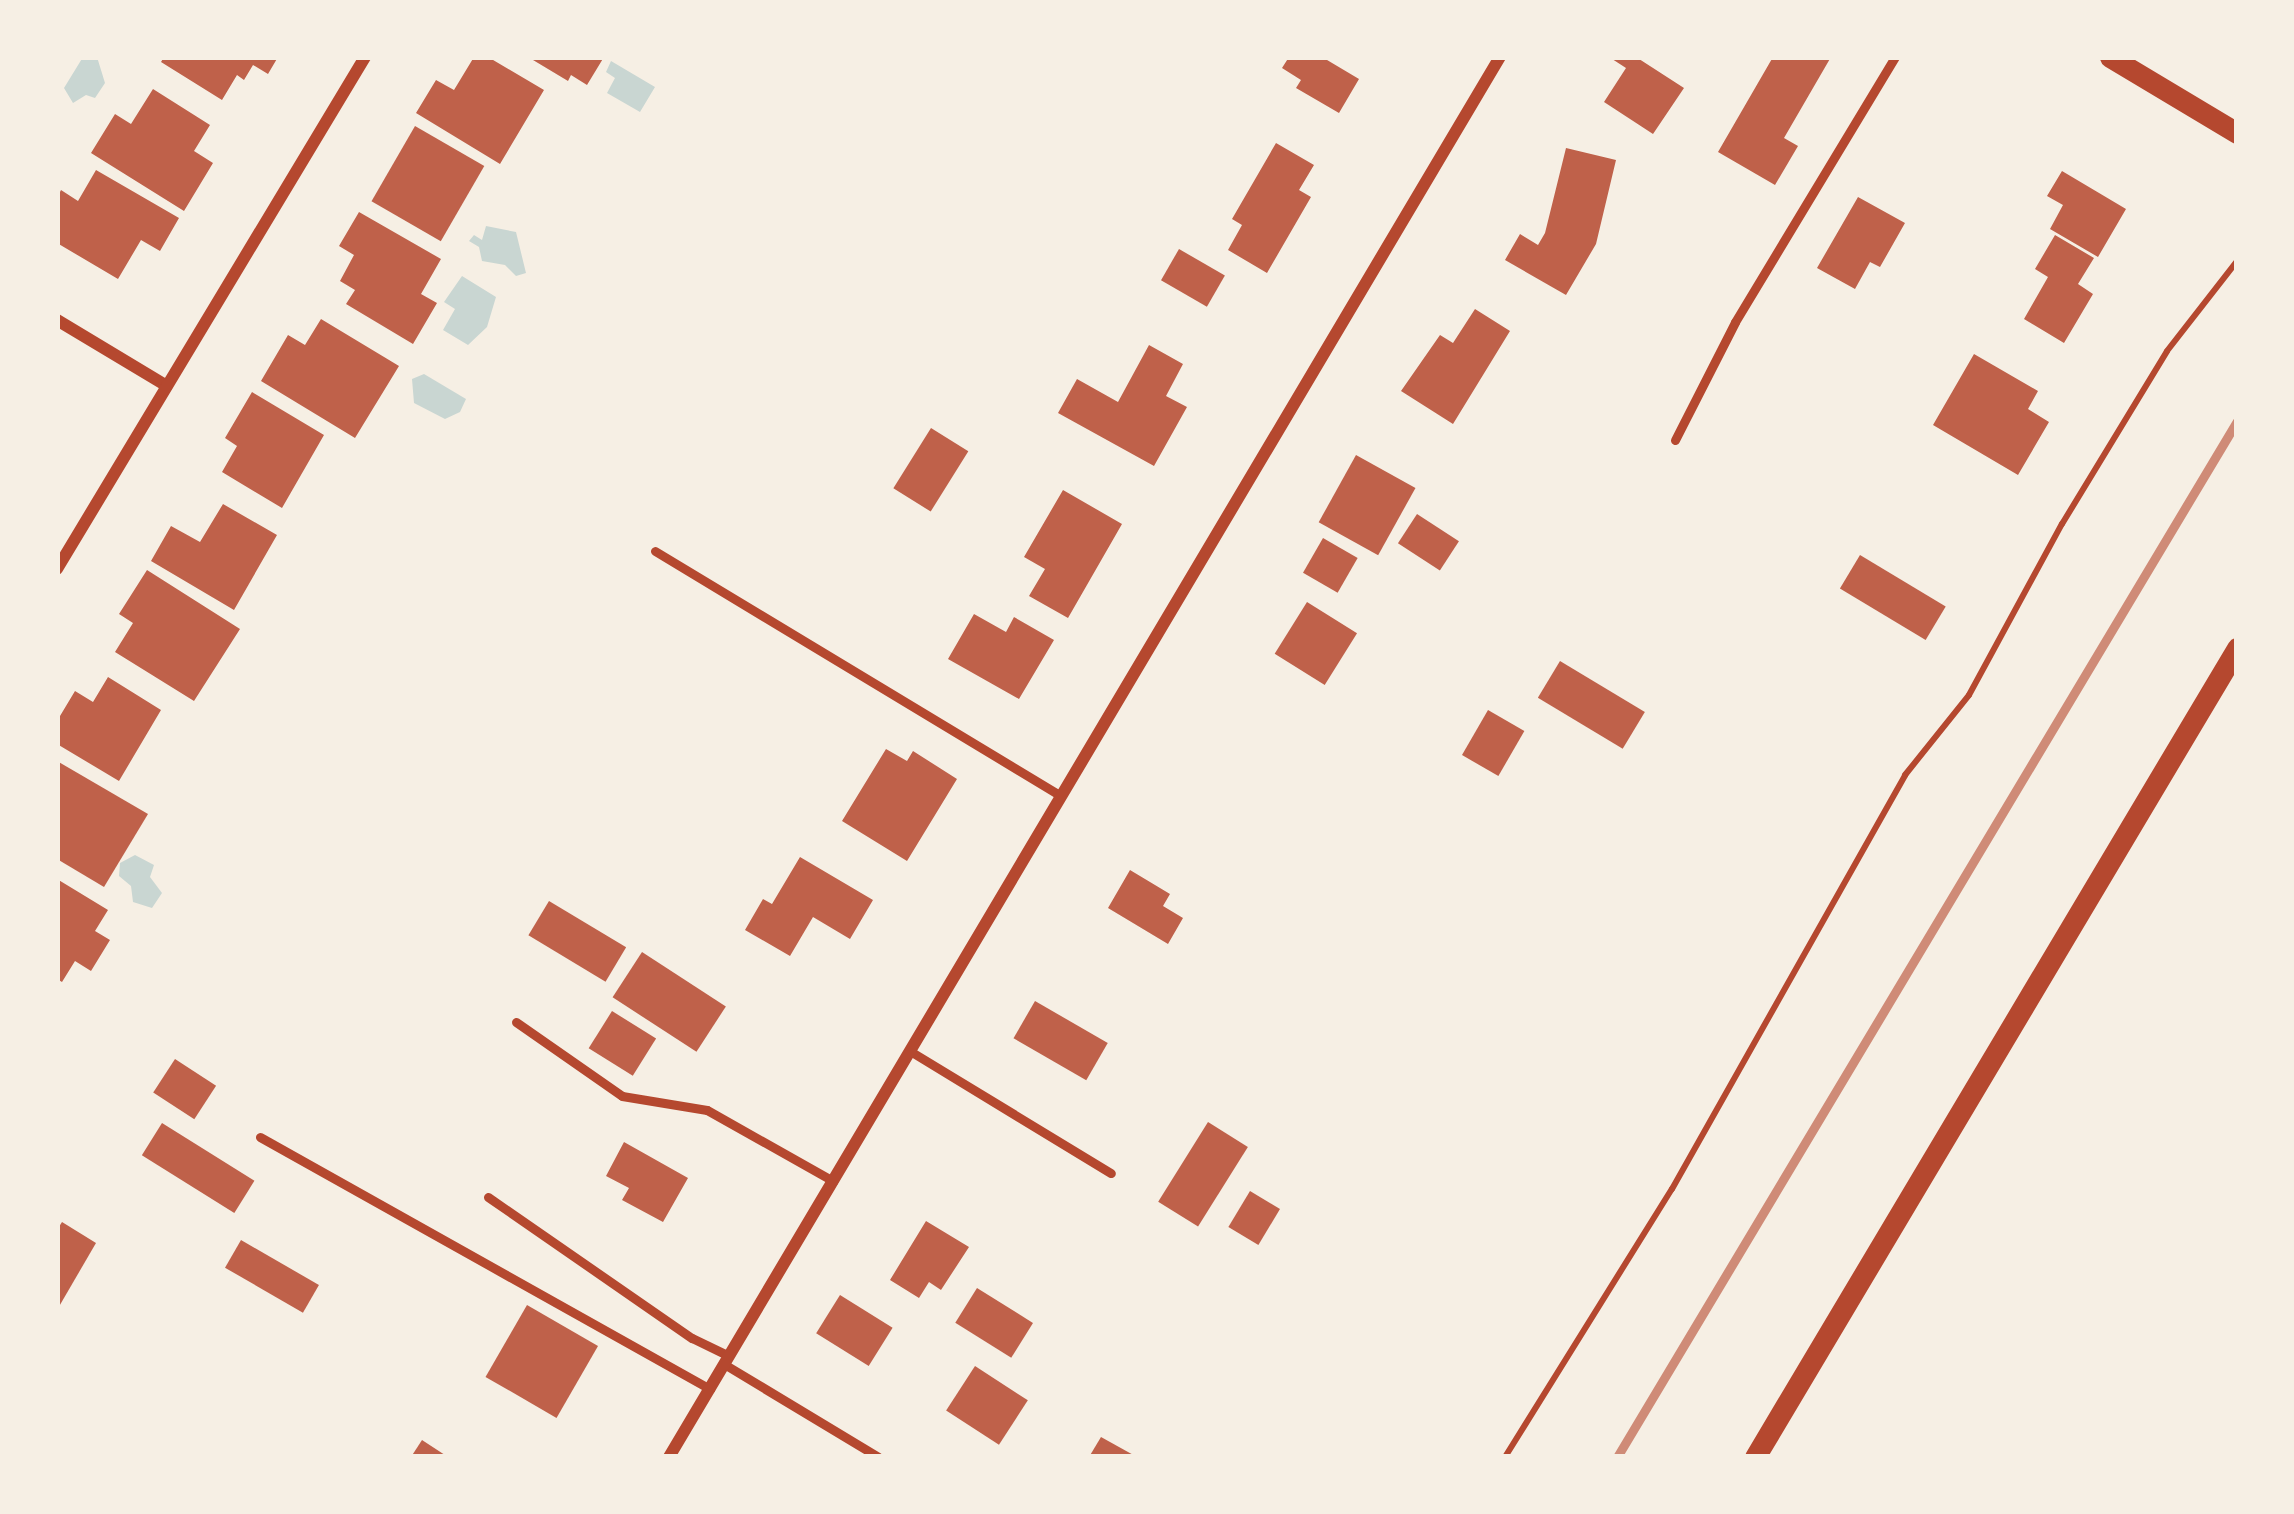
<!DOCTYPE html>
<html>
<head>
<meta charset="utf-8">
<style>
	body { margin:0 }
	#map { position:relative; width:2294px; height:1514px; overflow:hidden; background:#f6efe4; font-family:"Exo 2",sans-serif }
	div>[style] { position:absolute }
	.water>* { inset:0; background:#c9d6d2 }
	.building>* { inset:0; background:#bf614a; transform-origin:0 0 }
	.path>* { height:6px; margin:-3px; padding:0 3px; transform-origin:3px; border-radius:3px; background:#b5482f }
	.service>* { height:9px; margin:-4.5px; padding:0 4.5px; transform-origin:4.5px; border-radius:4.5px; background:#b5482f }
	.minor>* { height:12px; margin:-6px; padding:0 6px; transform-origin:6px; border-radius:6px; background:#b5482f }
	.tertiary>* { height:21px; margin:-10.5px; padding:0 10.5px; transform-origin:10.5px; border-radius:10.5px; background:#b5482f }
	.rail>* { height:9px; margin:-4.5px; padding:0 4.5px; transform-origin:4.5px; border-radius:4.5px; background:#cf8b77 }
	span { translate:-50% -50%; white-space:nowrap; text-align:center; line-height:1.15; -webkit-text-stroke:10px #f6efe4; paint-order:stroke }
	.frame { position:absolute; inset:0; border:60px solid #f6efe4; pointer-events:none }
</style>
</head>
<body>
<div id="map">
	<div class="water">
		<div style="clip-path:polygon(83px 57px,97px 57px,105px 83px,95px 98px,86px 95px,73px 103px,64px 88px)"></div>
		<div style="clip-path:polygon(611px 61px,655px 87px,640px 112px,607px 93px,615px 78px,606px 72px)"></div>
		<div style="clip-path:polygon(486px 226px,516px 232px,526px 273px,516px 276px,505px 265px,482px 261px,479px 247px,469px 241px,474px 235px,482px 240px)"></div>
		<div style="clip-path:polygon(462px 276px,496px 297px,487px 327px,468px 345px,443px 330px,455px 309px,444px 302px)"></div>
		<div style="clip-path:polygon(424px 374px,466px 399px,460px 412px,445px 419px,414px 403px,412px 379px)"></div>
		<div style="clip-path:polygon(135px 855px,154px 865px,150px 877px,162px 893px,152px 908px,133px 902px,131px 886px,119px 876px,120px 863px)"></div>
	</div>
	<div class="building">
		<div style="clip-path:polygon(164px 57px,278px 57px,268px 74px,253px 65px,244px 80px,237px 75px,222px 100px,161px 62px)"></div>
		<div style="clip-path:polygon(474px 57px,488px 57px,544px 90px,500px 164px,416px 113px,436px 80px,454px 90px)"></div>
		<div style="clip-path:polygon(528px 57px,604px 57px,587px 85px,571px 75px,568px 81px)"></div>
		<div style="clip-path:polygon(1289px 57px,1322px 57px,1359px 79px,1339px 113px,1296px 88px,1301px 80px,1282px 68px)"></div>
		<div style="clip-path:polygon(1609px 57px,1636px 57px,1684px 88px,1653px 134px,1604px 102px,1626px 68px)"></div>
		<div style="clip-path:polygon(1773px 57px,1831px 57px,1784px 138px,1798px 146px,1775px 185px,1718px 152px)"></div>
		<div style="clip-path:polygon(153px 89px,210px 125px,194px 151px,213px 163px,184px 211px,91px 153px,115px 114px,131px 124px)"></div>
		<div style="left:415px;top:126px;width:80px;height:87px;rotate:30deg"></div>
		<div style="clip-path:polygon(1276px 143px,1314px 165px,1299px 190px,1311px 197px,1267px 273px,1228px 250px,1242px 225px,1232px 219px)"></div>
		<div style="clip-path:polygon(1566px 148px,1616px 160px,1596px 244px,1566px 295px,1505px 260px,1520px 234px,1538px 245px,1545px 233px)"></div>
		<div style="clip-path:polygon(96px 170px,179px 218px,160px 251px,141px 240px,118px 279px,57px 243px,57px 198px,61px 190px,78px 201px)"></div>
		<div style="clip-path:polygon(2062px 171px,2126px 209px,2098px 257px,2050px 229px,2063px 205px,2047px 196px)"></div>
		<div style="clip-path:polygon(1858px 197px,1905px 223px,1880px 267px,1870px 262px,1855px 289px,1817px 268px)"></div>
		<div style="clip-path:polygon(359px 212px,441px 259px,421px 294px,437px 303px,413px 344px,346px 304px,355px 290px,340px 281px,354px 255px,339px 246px)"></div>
		<div style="clip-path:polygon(2055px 235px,2094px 258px,2078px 284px,2093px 294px,2064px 343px,2024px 319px,2048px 277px,2035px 269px)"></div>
		<div style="left:1179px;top:249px;width:53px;height:36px;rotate:30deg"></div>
		<div style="clip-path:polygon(1475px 309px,1510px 331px,1453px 424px,1401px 391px,1440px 335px,1453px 343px)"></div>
		<div style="clip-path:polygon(321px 319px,399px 366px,355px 438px,261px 381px,288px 335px,305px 345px)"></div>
		<div style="clip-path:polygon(1149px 345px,1183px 364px,1166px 396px,1187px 407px,1154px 466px,1058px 413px,1077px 379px,1118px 402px)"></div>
		<div style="clip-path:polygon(1974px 354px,2038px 391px,2028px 409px,2049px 422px,2018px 475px,1933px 425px)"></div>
		<div style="clip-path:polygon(252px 392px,324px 435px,282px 508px,222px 472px,237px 446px,225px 438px)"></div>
		<div style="left:931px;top:428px;width:44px;height:71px;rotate:32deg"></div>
		<div style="left:1356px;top:455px;width:68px;height:77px;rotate:29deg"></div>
		<div style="clip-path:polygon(1063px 490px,1122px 524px,1068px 618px,1029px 596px,1045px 569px,1024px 557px)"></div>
		<div style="clip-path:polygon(223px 504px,277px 535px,234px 610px,151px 561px,171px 526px,200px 542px)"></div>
		<div style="left:1417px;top:514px;width:50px;height:35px;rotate:33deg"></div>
		<div style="left:1323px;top:538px;width:40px;height:40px;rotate:30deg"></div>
		<div style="left:1860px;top:555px;width:100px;height:39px;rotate:31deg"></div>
		<div style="clip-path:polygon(147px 570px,240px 629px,194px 701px,115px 652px,133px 623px,119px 614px)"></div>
		<div style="left:1307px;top:602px;width:59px;height:61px;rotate:32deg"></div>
		<div style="clip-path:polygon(974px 614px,1006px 632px,1014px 617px,1054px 640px,1019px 699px,948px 659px)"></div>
		<div style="left:1560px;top:661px;width:99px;height:43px;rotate:31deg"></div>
		<div style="clip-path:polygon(108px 677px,161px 710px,119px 781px,57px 744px,57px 721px,75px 691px,93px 702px)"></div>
		<div style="left:1488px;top:710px;width:42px;height:52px;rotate:30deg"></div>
		<div style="clip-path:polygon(886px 749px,907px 761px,913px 751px,957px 779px,907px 861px,842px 821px)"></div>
		<div style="clip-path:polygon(57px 761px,148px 814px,104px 887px,57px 859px)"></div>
		<div style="clip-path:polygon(800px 857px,873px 900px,850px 939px,813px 917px,790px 956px,745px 930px,763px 899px,772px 904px)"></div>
		<div style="clip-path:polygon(1130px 870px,1170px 894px,1163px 906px,1183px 918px,1168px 944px,1108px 908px)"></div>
		<div style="clip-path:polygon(57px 879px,108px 910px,95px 931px,110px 940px,91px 971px,75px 961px,62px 982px,57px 979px)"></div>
		<div style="left:549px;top:901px;width:90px;height:40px;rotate:31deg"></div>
		<div style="left:642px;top:952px;width:100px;height:54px;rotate:33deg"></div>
		<div style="left:1035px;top:1001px;width:84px;height:43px;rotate:30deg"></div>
		<div style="left:612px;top:1011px;width:52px;height:44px;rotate:32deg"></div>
		<div style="left:175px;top:1059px;width:49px;height:40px;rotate:33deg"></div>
		<div style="left:1208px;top:1122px;width:47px;height:94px;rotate:32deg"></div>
		<div style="left:162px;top:1123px;width:109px;height:38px;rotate:32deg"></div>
		<div style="clip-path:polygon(624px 1142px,688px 1178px,663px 1222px,622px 1200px,629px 1188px,606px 1176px)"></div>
		<div style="left:1250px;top:1191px;width:35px;height:42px;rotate:31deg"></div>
		<div style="clip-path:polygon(926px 1221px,969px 1247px,941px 1290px,929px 1282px,919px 1298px,890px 1280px)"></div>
		<div style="clip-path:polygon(62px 1222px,96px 1243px,57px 1310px,57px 1230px)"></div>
		<div style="left:241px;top:1240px;width:90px;height:32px;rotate:30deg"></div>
		<div style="left:977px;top:1288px;width:66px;height:41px;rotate:32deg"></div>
		<div style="left:840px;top:1295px;width:62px;height:45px;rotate:32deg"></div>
		<div style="left:527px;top:1305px;width:82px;height:83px;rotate:30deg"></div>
		<div style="left:975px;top:1366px;width:63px;height:53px;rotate:33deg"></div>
		<div style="clip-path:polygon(1101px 1437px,1137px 1457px,1089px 1457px)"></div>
		<div style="clip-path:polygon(422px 1440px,448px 1457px,411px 1457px)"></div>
	</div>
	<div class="path">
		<div style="left:1505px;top:1457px;width:316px;rotate:-58.1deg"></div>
		<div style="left:1672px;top:1189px;width:475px;rotate:-60.6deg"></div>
		<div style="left:1905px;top:775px;width:102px;rotate:-51.3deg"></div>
		<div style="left:1969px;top:695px;width:195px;rotate:-61.5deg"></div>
		<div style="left:2062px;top:524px;width:202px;rotate:-58.7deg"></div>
		<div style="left:2167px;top:351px;width:114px;rotate:-52.1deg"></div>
	</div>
	<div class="service">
		<div style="left:1675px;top:440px;width:132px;rotate:-63deg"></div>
		<div style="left:1735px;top:322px;width:310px;rotate:-58.9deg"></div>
		<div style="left:655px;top:551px;width:474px;rotate:31.1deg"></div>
		<div style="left:516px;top:1022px;width:129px;rotate:34.9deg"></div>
		<div style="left:622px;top:1096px;width:86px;rotate:9.4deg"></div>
		<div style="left:707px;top:1110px;width:145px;rotate:29.4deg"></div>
		<div style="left:910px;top:1051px;width:235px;rotate:31.3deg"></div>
		<div style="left:260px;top:1137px;width:516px;rotate:29.25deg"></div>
		<div style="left:488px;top:1197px;width:248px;rotate:34.7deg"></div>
		<div style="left:692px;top:1338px;width:41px;rotate:25.9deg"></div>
		<div style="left:724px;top:1364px;width:180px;rotate:31.1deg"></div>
	</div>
	<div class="minor">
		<div style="left:57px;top:320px;width:128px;rotate:31deg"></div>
		<div style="left:57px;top:569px;width:598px;rotate:-58.97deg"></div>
		<div style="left:669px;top:1457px;width:1628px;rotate:-59.31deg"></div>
	</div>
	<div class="tertiary">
		<div style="left:2110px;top:57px;width:148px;rotate:30.9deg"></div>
		<div style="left:1755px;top:1457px;width:942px;rotate:-59.21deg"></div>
	</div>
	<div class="rail">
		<div style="left:1617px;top:1457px;width:1207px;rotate:-59.1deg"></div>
	</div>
	<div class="frame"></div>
</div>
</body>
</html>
